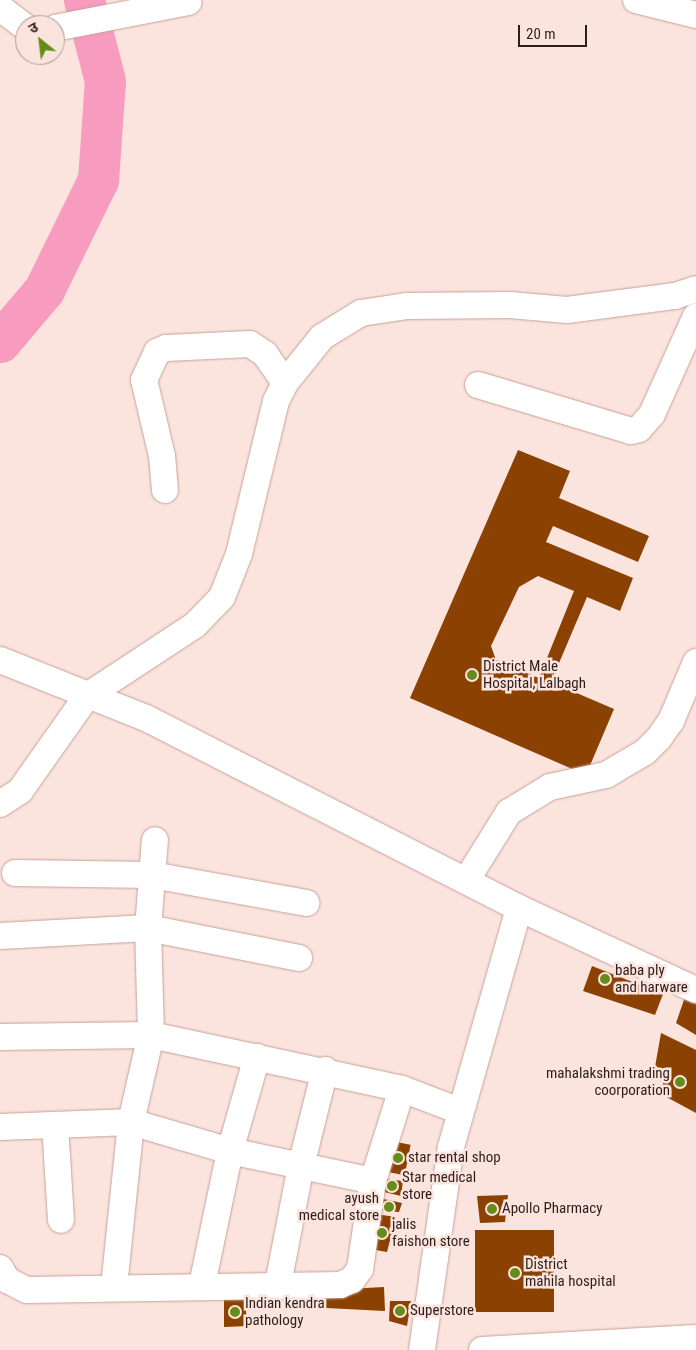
<!DOCTYPE html>
<html>
<head>
<meta charset="utf-8">
<style>
	body { margin:0 }
	#map { position:relative; width:696px; height:1350px; overflow:hidden; background:#fce4de; font-family:"Roboto Condensed","Noto Sans Devanagari",sans-serif }
	div>[style] { position:absolute }
	.river>* { height:41px; margin:-20.5px; padding:0 20.5px; transform-origin:20.5px; border-radius:20.5px; background:#f79bbf }
	.building>* { inset:0; background:#8a4102; transform-origin:0 0 }
	.roads { filter:drop-shadow(0 0 1px #c7a198) drop-shadow(0 0 1px #c7a198) }
	.minor>* { height:26px; margin:-13px; padding:0 13px; transform-origin:13px; border-radius:13px; background:#fff }
	.dots>* { width:14px; height:14px; translate:-50% -50%; box-sizing:border-box; border:2px solid #fce4de; border-radius:50% }
	span { translate:-50% -50%; white-space:nowrap; text-align:center; line-height:1.15; -webkit-text-stroke:5px #fce4de; paint-order:stroke }
	.poi-label { font-size:15px; color:#2d1e1b }
	.left { translate:0 -50%; text-align:left }
	.right { translate:-100% -50%; text-align:right }
	.north { position:absolute; left:15px; top:15px; width:50px; height:50px; box-sizing:border-box; background:#fce4de; border:1px solid #a99590; border-radius:50%; rotate:331deg; font-size:14px; font-weight:700; line-height:20px; text-align:center; color:#2d1e1b }
	.north::after { content:''; display:block; margin:auto; width:18px; height:22px; background:#658c18; clip-path:polygon(50% 0,100% 100%,50% 72%,0 100%) }
	.scale { position:absolute; left:518px; top:25px; width:69px; height:22px; box-sizing:border-box; border:2px solid #2d1e1b; border-top:0; padding-left:6px; font-size:15px; line-height:18px; white-space:nowrap; color:#2d1e1b; -webkit-text-stroke:4px #fce4de; paint-order:stroke }
</style>
</head>
<body>
<div id="map">
	<div class="river">
		<div style="left:0;top:342px;width:68px;rotate:-49.8deg"></div>
		<div style="left:44px;top:290px;width:123px;rotate:-63.9deg"></div>
		<div style="left:98px;top:180px;width:99px;rotate:-86deg"></div>
		<div style="left:105px;top:81px;width:84px;rotate:-104.5deg"></div>
	</div>
	<div class="building">
		<div style="clip-path:polygon(evenodd,518px 450px,570px 471px,559px 498px,649px 536px,638px 562px,553px 526px,546px 542px,633px 578px,620px 611px,587px 597px,551px 682px,614px 709px,586px 775px,410px 698px,518px 450px,538px 576px,574px 591px,539px 678px,496px 660px,491px 646px,519px 587px,538px 576px)"></div>
		<div style="clip-path:polygon(592px 966px,663px 994px,655px 1015px,583px 991px)"></div>
		<div style="clip-path:polygon(685px 997px,696px 1002px,696px 1035px,676px 1023px)"></div>
		<div style="clip-path:polygon(661px 1033px,696px 1050px,696px 1113px,659px 1093px,669px 1070px,655px 1067px)"></div>
		<div style="left:391px;top:1141px;width:20px;height:31px;rotate:11deg"></div>
		<div style="clip-path:polygon(384px 1179px,403px 1181px,401px 1196px,380px 1191px)"></div>
		<div style="clip-path:polygon(508px 1195px,505px 1222px,480px 1223px,477px 1196px)"></div>
		<div style="clip-path:polygon(379px 1198px,402px 1203px,399px 1212px,375px 1210px)"></div>
		<div style="clip-path:polygon(375px 1214px,396px 1217px,387px 1252px,370px 1249px)"></div>
		<div style="left:554px;top:1230px;width:82px;height:79px;rotate:90deg"></div>
		<div style="clip-path:polygon(384px 1287px,385px 1311px,326px 1308px,327px 1290px)"></div>
		<div style="clip-path:polygon(224px 1297px,244px 1298px,248px 1326px,224px 1327px)"></div>
		<div style="clip-path:polygon(390px 1301px,411px 1301px,407px 1326px,389px 1321px)"></div>
	</div>
	<div class="roads">
		<div class="minor">
			<div style="left:636px;top:0;width:62px;rotate:14deg"></div>
			<div style="left:0;top:8px;width:31px;rotate:37deg"></div>
			<div style="left:55px;top:28px;width:136px;rotate:-11deg"></div>
			<div style="left:478px;top:385px;width:160px;rotate:16.7deg"></div>
			<div style="left:631px;top:431px;width:8px;rotate:-14deg"></div>
			<div style="left:639px;top:429px;width:20px;rotate:-49deg"></div>
			<div style="left:652px;top:414px;width:107px;rotate:-65.8deg"></div>
			<div style="left:165px;top:490px;width:34px;rotate:-95deg"></div>
			<div style="left:162px;top:456px;width:78px;rotate:-103.3deg"></div>
			<div style="left:144px;top:380px;width:31px;rotate:-65deg"></div>
			<div style="left:157px;top:352px;width:10px;rotate:-24deg"></div>
			<div style="left:166px;top:348px;width:84px;rotate:-2.7deg"></div>
			<div style="left:250px;top:344px;width:18px;rotate:34deg"></div>
			<div style="left:265px;top:354px;width:35px;rotate:55deg"></div>
			<div style="left:0;top:660px;width:157px;rotate:21.7deg"></div>
			<div style="left:146px;top:718px;width:419px;rotate:27deg"></div>
			<div style="left:519px;top:908px;width:195px;rotate:24.9deg"></div>
			<div style="left:0;top:804px;width:24px;rotate:-33deg"></div>
			<div style="left:20px;top:791px;width:116px;rotate:-54.8deg"></div>
			<div style="left:87px;top:696px;width:129px;rotate:-33.3deg"></div>
			<div style="left:195px;top:625px;width:39px;rotate:-46deg"></div>
			<div style="left:222px;top:597px;width:46px;rotate:-68.4deg"></div>
			<div style="left:239px;top:554px;width:157px;rotate:-76.4deg"></div>
			<div style="left:276px;top:401px;width:20px;rotate:-63deg"></div>
			<div style="left:285px;top:383px;width:59px;rotate:-51.2deg"></div>
			<div style="left:322px;top:337px;width:46px;rotate:-31.6deg"></div>
			<div style="left:361px;top:313px;width:47px;rotate:-8.7deg"></div>
			<div style="left:407px;top:306px;width:103px;rotate:-0.6deg"></div>
			<div style="left:510px;top:305px;width:57px;rotate:5deg"></div>
			<div style="left:567px;top:310px;width:109px;rotate:-7.4deg"></div>
			<div style="left:675px;top:296px;width:22px;rotate:-18deg"></div>
			<div style="left:15px;top:873px;width:137px;rotate:0.8deg"></div>
			<div style="left:152px;top:875px;width:157px;rotate:10.3deg"></div>
			<div style="left:466px;top:881px;width:81px;rotate:-58.1deg"></div>
			<div style="left:509px;top:812px;width:48px;rotate:-31.4deg"></div>
			<div style="left:550px;top:787px;width:57px;rotate:-12.1deg"></div>
			<div style="left:606px;top:775px;width:45px;rotate:-30.5deg"></div>
			<div style="left:645px;top:752px;width:20px;rotate:-45deg"></div>
			<div style="left:659px;top:738px;width:21px;rotate:-55deg"></div>
			<div style="left:671px;top:721px;width:64px;rotate:-67deg"></div>
			<div style="left:0;top:936px;width:148px;rotate:-3.1deg"></div>
			<div style="left:148px;top:928px;width:154px;rotate:11.2deg"></div>
			<div style="left:0;top:1037px;width:151px;rotate:-0.8deg"></div>
			<div style="left:151px;top:1035px;width:257px;rotate:12.1deg"></div>
			<div style="left:402px;top:1089px;width:62px;rotate:20.8deg"></div>
			<div style="left:55px;top:1125px;width:95px;rotate:86.4deg"></div>
			<div style="left:0;top:1127px;width:131px;rotate:-2.2deg"></div>
			<div style="left:131px;top:1122px;width:103px;rotate:16.3deg"></div>
			<div style="left:230px;top:1151px;width:146px;rotate:11.8deg"></div>
			<div style="left:0;top:1268px;width:14px;rotate:60deg"></div>
			<div style="left:7px;top:1280px;width:22px;rotate:27deg"></div>
			<div style="left:27px;top:1290px;width:313px;rotate:-0.9deg"></div>
			<div style="left:340px;top:1285px;width:13px;rotate:-23deg"></div>
			<div style="left:352px;top:1280px;width:14px;rotate:-54deg"></div>
			<div style="left:360px;top:1269px;width:89px;rotate:-81.6deg"></div>
			<div style="left:373px;top:1181px;width:96px;rotate:-72.5deg"></div>
			<div style="left:278px;top:1284px;width:120px;rotate:-79deg"></div>
			<div style="left:301px;top:1166px;width:99px;rotate:-76deg"></div>
			<div style="left:202px;top:1285px;width:137px;rotate:-78.2deg"></div>
			<div style="left:230px;top:1151px;width:98px;rotate:-74deg"></div>
			<div style="left:114px;top:1287px;width:166px;rotate:-84.1deg"></div>
			<div style="left:131px;top:1122px;width:89px;rotate:-77.1deg"></div>
			<div style="left:151px;top:1035px;width:107px;rotate:-91.6deg"></div>
			<div style="left:148px;top:928px;width:88px;rotate:-85.5deg"></div>
			<div style="left:422px;top:1350px;width:205px;rotate:-81.9deg"></div>
			<div style="left:451px;top:1147px;width:248px;rotate:-74.1deg"></div>
			<div style="left:482px;top:1350px;width:214px;rotate:-3.2deg"></div>
		</div>
	</div>
	<div class="dots">
		<div style="left:472px;top:675px;background:#658c18"></div>
		<div style="left:605px;top:979px;background:#658c18"></div>
		<div style="left:680px;top:1082px;background:#658c18"></div>
		<div style="left:398px;top:1158px;background:#658c18"></div>
		<div style="left:392px;top:1186px;background:#658c18"></div>
		<div style="left:389px;top:1207px;background:#658c18"></div>
		<div style="left:492px;top:1209px;background:#658c18"></div>
		<div style="left:382px;top:1233px;background:#658c18"></div>
		<div style="left:515px;top:1273px;background:#658c18"></div>
		<div style="left:400px;top:1311px;background:#658c18"></div>
		<div style="left:235px;top:1312px;background:#658c18"></div>
	</div>
	<div class="poi-label">
		<span class="left" style="left:483px;top:675px">District Male<br>Hospital, Lalbagh</span>
		<span class="left" style="left:615px;top:979px">baba ply<br>and harware</span>
		<span class="right" style="left:670px;top:1082px">mahalakshmi trading<br>coorporation</span>
		<span class="left" style="left:408px;top:1158px">star rental shop</span>
		<span class="left" style="left:402px;top:1186px">Star medical<br>store</span>
		<span class="right" style="left:379px;top:1207px">ayush<br>medical store</span>
		<span class="left" style="left:502px;top:1209px">Apollo Pharmacy</span>
		<span class="left" style="left:392px;top:1233px">jalis<br>faishon store</span>
		<span class="left" style="left:525px;top:1273px">District<br>mahila hospital</span>
		<span class="left" style="left:245px;top:1312px">Indian kendra<br>pathology</span>
		<span class="left" style="left:410px;top:1311px">Superstore</span>
	</div>
	<div class="north">उ</div>
	<div class="scale">20 m</div>
</div>
</body>
</html>
